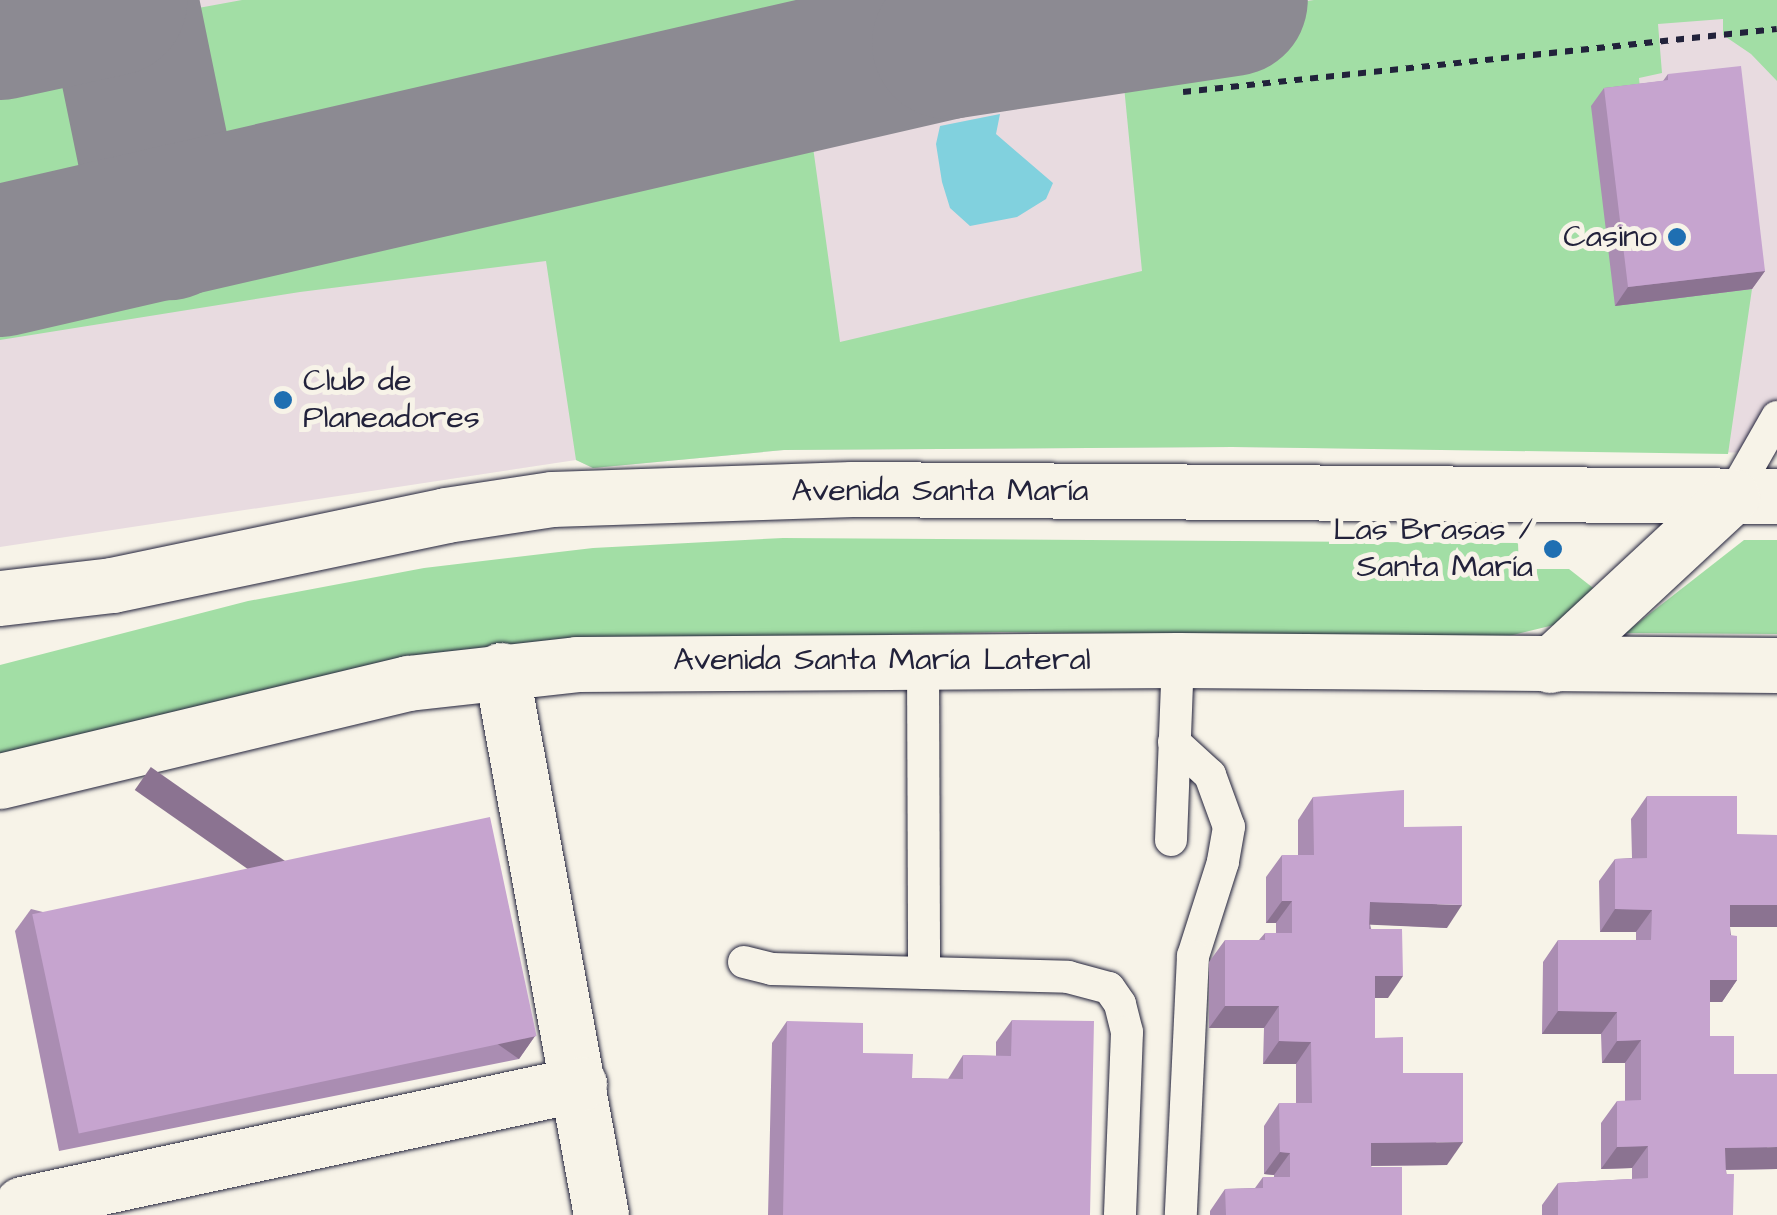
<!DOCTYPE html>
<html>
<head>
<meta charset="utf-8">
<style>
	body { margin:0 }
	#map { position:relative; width:1777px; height:1215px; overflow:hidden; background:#f7f3e8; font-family:"Architects Daughter",sans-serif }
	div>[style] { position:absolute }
	.built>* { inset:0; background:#e8dbe0 }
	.green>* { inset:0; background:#a2dea5 }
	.water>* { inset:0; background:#81d1de }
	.taxiway>* { height:152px; margin:-76px; padding:0 76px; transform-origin:76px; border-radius:76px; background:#8c8a92 }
	.path>* { height:6px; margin-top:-3px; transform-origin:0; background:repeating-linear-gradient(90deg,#22223b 0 8px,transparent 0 16px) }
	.roads { filter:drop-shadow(0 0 2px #22223b) drop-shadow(0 0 2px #22223b) }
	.lane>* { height:32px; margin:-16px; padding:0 16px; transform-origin:16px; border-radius:16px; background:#f7f3e8 }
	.street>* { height:55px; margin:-27.5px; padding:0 27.5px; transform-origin:27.5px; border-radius:27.5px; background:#f7f3e8 }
	.secondary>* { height:55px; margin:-27.5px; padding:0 27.5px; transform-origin:27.5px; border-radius:27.5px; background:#f7f3e8 }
	.wall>* { inset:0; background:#aa8db2 }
	.shaded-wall>* { inset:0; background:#8b7391; transform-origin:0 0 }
	.building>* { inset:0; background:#c6a4cf; transform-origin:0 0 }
	.dots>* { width:28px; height:28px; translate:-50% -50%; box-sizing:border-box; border:5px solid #f7f3e8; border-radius:50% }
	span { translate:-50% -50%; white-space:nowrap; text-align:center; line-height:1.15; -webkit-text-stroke:10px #f7f3e8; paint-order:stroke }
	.poi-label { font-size:32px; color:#22223b }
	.right { translate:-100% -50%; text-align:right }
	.left { translate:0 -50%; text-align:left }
	.street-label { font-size:32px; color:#22223b }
</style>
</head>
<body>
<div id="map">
	<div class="built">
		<div style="clip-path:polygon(0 0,1777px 0,1777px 453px,1232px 447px,784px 450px,593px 468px,576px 460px,0 547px)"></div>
	</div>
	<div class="green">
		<div style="clip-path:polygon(242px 0,1055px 0,927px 21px,194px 187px,160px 15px)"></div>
		<div style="clip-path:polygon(evenodd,1314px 0,1777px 0,1777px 81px,1751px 54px,1723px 35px,1723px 19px,1658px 24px,1662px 73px,1639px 78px,1641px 100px,1615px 305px,1752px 289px,1728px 454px,1232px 447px,784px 450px,593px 468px,576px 460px,546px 261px,300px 292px,0 340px,0 277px,949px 55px,1314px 0,1123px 76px,1142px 271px,840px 342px,813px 147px,1123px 76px)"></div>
		<div style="clip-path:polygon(98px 41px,138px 199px,0 231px,0 61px)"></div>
		<div style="clip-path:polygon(783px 538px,1518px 543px,1519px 569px,1569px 569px,1597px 591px,1558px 624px,1501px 638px,1002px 632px,604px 641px,0 758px,0 665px,248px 601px,424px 568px,593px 548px)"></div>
		<div style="clip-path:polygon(1744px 540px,1777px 540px,1777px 634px,1625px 633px)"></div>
	</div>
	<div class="water">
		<div style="clip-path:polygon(1000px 114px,996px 134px,1053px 183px,1046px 199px,1017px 217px,970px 226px,950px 208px,942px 182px,936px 144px,940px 126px)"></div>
	</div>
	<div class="taxiway">
		<div style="left:122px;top:0;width:229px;rotate:78.4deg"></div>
		<div style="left:0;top:24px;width:114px;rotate:-12.2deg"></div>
		<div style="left:0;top:261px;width:973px;rotate:-12.95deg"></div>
		<div style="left:948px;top:43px;width:287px;rotate:-8.6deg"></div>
	</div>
	<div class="path">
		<div style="left:1183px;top:92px;width:597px;rotate:-6.05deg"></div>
	</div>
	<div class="roads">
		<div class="lane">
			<div style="left:1732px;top:496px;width:91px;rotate:-60.3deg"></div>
			<div style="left:923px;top:660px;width:313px;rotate:89.8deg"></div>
			<div style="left:1174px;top:742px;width:49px;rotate:42.5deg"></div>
			<div style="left:1210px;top:775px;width:55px;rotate:69.9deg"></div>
			<div style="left:1229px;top:827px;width:36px;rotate:100deg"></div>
			<div style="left:1223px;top:862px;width:99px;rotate:107.7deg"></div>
			<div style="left:1193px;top:956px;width:259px;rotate:92.7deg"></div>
			<div style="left:1171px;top:840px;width:180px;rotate:-87.8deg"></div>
			<div style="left:744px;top:962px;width:29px;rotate:14deg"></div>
			<div style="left:772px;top:969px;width:296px;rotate:1.5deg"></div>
			<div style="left:1068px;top:977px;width:42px;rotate:15deg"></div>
			<div style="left:1109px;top:988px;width:19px;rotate:55deg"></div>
			<div style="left:1120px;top:1004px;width:29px;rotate:76deg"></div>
			<div style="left:1127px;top:1032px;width:183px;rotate:92.2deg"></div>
		</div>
		<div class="street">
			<div style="left:501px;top:670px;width:554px;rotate:79.6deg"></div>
			<div style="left:22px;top:1204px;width:570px;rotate:-12.16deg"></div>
		</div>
		<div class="secondary">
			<div style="left:0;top:598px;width:113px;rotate:-6.6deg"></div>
			<div style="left:112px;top:585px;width:341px;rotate:-11.8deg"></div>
			<div style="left:446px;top:515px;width:107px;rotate:-8.6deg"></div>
			<div style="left:552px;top:499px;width:300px;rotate:-1.9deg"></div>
			<div style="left:852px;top:489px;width:925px;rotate:0.43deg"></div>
			<div style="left:1550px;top:665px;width:248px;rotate:-42.9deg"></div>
			<div style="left:0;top:781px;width:420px;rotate:-13.5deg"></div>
			<div style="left:408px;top:683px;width:170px;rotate:-6.4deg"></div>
			<div style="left:577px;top:664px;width:601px;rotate:-0.38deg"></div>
			<div style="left:1178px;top:660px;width:599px;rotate:0.48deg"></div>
		</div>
	</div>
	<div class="wall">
		<div style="clip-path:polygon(1668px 74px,1765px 271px,1752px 289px,1615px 306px,1591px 106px,1604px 88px,1663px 81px)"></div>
		<div style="clip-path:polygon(1647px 796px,1737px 834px,1777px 927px,1730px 927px,1737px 980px,1722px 1002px,1710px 1002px,1710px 1036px,1734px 1074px,1777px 1169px,1726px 1170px,1733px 1215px,1542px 1215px,1542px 1205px,1558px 1183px,1632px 1179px,1632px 1168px,1601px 1169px,1601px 1123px,1617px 1101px,1625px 1101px,1625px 1063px,1602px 1063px,1601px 1034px,1542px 1034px,1543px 962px,1558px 940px,1636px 940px,1636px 932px,1600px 932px,1599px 881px,1615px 859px,1632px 858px,1631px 819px)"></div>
		<div style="clip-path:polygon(1313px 797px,1404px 827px,1447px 928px,1370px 924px,1388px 998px,1375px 998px,1375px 1038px,1403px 1073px,1447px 1165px,1371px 1166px,1402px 1215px,1210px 1215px,1210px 1211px,1225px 1189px,1255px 1188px,1263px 1177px,1274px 1177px,1274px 1175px,1264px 1174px,1264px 1126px,1279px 1103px,1296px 1103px,1296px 1064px,1263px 1064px,1264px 1028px,1209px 1028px,1209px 962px,1225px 940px,1259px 940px,1265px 933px,1276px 933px,1276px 923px,1266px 923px,1266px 877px,1282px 855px,1298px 855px,1298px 820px)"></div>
		<div style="clip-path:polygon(31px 909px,535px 1036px,519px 1059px,59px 1151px,15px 931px)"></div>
		<div style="clip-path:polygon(1012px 1020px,1090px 1215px,768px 1215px,772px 1043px,787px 1021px,863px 1053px,912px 1078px,948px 1079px,963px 1055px,996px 1056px,996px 1042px)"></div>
	</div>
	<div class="shaded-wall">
		<div style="clip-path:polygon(1765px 271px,1752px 289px,1615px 306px,1628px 287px)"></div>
		<div style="clip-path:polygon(1282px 901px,1292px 901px,1276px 923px,1266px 923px)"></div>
		<div style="clip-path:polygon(1370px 902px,1462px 905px,1447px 928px,1354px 924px)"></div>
		<div style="clip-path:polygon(1730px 905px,1777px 905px,1777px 927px,1714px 927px)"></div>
		<div style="clip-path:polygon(1615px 909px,1652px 910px,1636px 932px,1600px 932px)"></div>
		<div style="clip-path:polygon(1375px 976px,1403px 976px,1388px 998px,1359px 998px)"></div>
		<div style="clip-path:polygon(1710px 980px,1737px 980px,1722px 1002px,1694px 1002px)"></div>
		<div style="clip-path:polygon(1225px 1006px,1279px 1006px,1264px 1028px,1209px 1028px)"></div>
		<div style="clip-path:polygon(1558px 1011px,1617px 1012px,1601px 1034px,1542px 1034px)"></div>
		<div style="left:535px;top:1036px;width:28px;height:469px;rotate:125deg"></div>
		<div style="clip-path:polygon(1641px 1040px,1625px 1063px,1602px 1063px,1617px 1041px)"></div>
		<div style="clip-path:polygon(1279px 1041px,1311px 1042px,1296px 1064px,1263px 1064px)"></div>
		<div style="clip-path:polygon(1463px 1142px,1447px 1165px,1355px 1166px,1371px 1143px)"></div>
		<div style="clip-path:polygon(1648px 1146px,1632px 1168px,1601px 1169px,1617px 1147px)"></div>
		<div style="clip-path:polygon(1777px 1147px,1777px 1169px,1710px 1170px,1725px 1148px)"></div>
		<div style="clip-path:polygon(1280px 1152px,1290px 1153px,1274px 1175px,1264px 1174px)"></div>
	</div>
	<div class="building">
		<div style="clip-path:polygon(1741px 66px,1765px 271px,1628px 287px,1604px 88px,1668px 80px,1668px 74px)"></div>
		<div style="clip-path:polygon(1404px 790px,1404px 827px,1462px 826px,1462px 905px,1370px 902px,1369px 929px,1402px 929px,1403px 976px,1375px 976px,1375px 1038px,1403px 1037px,1403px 1073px,1463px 1073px,1463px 1142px,1371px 1143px,1371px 1167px,1402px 1167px,1402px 1215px,1226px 1215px,1225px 1189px,1263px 1188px,1263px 1177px,1290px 1177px,1290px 1153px,1280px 1152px,1279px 1103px,1312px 1103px,1311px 1042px,1279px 1041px,1279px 1006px,1225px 1006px,1225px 940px,1265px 940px,1265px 933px,1292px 933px,1292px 901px,1282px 901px,1282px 855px,1314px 855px,1313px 797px)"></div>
		<div style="clip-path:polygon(1647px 796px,1737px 796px,1737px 834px,1777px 835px,1777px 905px,1730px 905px,1730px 935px,1737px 936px,1737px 980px,1710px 980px,1710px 1036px,1734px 1036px,1734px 1074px,1777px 1074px,1777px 1147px,1725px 1148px,1726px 1174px,1734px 1174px,1733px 1215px,1558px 1215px,1558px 1183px,1648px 1178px,1648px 1146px,1617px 1147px,1617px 1101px,1641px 1100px,1641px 1040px,1617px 1041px,1617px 1012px,1558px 1011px,1558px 940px,1651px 940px,1652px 910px,1615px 909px,1615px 859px,1647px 858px)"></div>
		<div style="left:490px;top:817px;width:224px;height:468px;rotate:78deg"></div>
		<div style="clip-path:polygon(1012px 1020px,1094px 1021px,1090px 1215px,783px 1215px,787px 1021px,863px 1023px,863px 1053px,913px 1054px,912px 1078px,963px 1079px,963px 1055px,1011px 1056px)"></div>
	</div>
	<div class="dots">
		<div style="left:1677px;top:237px;background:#1f6fb2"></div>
		<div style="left:283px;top:400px;background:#1f6fb2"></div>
		<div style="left:1553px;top:549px;background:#1f6fb2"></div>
	</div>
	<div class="poi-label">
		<span class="right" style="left:1657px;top:237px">Casino</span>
		<span class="left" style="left:303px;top:400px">Club de<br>Planeadores</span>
		<span class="right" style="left:1533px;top:549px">Las Brasas /<br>Santa María</span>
	</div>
	<div class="street-label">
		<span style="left:940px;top:491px">Avenida Santa María</span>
		<span style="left:882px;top:660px">Avenida Santa María Lateral</span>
	</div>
</div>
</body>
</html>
